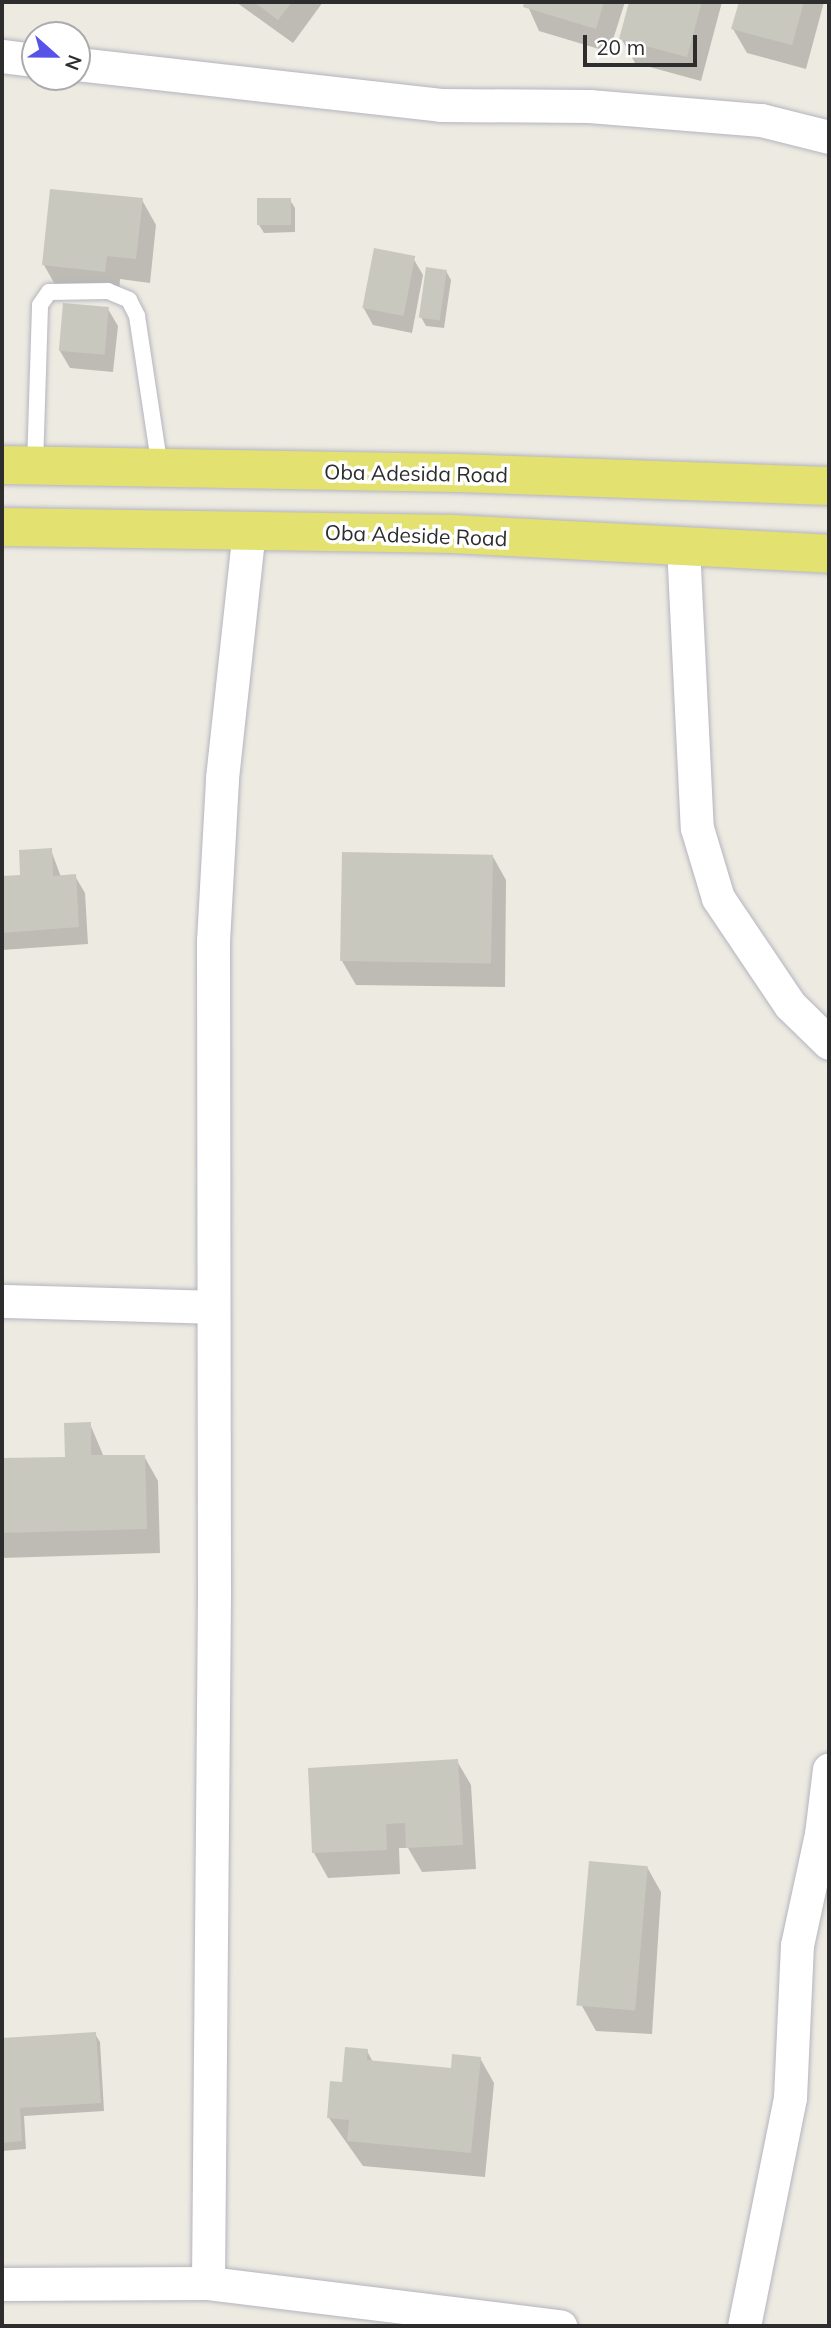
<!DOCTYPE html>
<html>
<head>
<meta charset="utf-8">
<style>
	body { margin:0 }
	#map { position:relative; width:831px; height:2328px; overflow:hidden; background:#edeae1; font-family:Mulish,sans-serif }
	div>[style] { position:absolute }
	.shadow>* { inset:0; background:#0003 }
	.building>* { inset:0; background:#c9c8bf; transform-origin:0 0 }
	.roads { filter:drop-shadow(0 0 2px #b4b4bf) drop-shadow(0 0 2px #b4b4bf) }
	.lane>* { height:16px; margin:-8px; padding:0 8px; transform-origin:8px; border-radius:8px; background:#fff }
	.street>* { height:33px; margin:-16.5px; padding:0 16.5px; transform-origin:16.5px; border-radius:16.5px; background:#fff }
	.primary>* { height:38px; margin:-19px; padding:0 19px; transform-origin:19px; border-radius:19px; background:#e3e16f }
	span { translate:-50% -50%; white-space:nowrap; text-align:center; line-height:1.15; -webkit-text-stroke:7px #fff; paint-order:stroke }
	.street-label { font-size:21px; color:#2d2d2d }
	.frame { position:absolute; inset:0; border:4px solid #2d2d2d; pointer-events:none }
	.north { position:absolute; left:21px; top:21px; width:70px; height:70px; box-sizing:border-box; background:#fff; border:2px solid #ababab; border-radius:50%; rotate:111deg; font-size:19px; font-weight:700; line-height:28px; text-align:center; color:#2d2d2d }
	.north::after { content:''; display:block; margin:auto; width:24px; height:32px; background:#5752e8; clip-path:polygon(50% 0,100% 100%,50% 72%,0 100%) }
	.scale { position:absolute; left:583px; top:35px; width:114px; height:32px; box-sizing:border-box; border:4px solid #2d2d2d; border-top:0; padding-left:9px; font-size:21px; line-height:24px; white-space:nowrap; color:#2d2d2d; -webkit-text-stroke:5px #fff; paint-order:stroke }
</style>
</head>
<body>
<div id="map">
	<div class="shadow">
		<div style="clip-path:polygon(236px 2px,323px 2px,293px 43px)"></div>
		<div style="clip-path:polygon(526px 2px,625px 2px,609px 52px,539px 31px)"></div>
		<div style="clip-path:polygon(631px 2px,722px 2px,701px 81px,635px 63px,621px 38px)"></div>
		<div style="clip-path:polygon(741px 2px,824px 2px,806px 69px,747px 53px,733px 29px)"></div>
		<div style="clip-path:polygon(142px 200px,156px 225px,150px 283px,120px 279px,119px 296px,58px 290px,44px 265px)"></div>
		<div style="clip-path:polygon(290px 200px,295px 208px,295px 232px,264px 233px,259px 225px)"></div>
		<div style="clip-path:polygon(413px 258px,423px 275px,412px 333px,373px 325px,363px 307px)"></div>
		<div style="clip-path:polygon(446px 271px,451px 280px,444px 328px,426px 326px,421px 317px)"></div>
		<div style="clip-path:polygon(108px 309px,118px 326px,113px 372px,70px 368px,60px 351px)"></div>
		<div style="clip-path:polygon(51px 850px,61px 877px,75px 876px,85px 893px,88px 944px,2px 950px,2px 878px,22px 876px)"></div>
		<div style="clip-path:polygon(492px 855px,506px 880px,505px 987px,356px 985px,342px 961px)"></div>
		<div style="clip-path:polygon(90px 1424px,104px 1457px,144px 1456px,158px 1481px,160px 1553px,2px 1558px,2px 1460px,66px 1459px)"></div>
		<div style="clip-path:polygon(457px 1761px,471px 1785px,476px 1869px,422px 1872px,408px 1848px,399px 1848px,400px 1874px,328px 1878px,314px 1853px,309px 1769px)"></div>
		<div style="clip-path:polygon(647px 1867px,661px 1892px,652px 2034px,596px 2031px,582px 2006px)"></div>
		<div style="clip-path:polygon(95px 2034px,100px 2042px,104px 2111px,24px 2116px,26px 2149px,2px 2151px,2px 2040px)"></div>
		<div style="clip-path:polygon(367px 2051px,373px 2062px,453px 2070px,480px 2058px,494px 2083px,485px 2177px,363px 2166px,329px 2118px,344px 2084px)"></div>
	</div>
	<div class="building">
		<div style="clip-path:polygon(254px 2px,292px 2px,278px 20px)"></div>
		<div style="clip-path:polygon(524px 2px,604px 2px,596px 29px,523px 7px)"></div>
		<div style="clip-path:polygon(629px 2px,702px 2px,687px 57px,619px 39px)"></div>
		<div style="clip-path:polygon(739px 2px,804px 2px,792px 45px,731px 29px)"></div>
		<div style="clip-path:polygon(50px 189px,143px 198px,136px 259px,107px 256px,105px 272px,42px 265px)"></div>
		<div style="left:257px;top:198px;width:34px;height:27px"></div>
		<div style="left:374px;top:248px;width:42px;height:61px;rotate:11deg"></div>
		<div style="left:426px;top:267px;width:21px;height:51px;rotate:8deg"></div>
		<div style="left:63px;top:303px;width:46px;height:48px;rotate:5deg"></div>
		<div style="clip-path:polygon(52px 848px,53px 876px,76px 874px,79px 927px,2px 933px,2px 876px,20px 875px,19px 850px)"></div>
		<div style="left:342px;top:852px;width:151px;height:109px;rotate:1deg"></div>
		<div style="clip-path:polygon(91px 1422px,91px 1455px,145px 1455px,147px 1529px,2px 1533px,2px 1458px,65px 1457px,64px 1423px)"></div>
		<div style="clip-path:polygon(458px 1759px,463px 1845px,406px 1848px,405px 1823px,386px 1824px,387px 1850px,312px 1853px,308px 1768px)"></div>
		<div style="left:589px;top:1861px;width:59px;height:145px;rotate:5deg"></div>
		<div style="clip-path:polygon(96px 2032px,101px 2103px,20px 2108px,22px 2141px,2px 2143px,2px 2038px)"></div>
		<div style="clip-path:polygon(345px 2047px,368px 2049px,367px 2060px,451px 2068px,452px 2054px,481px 2057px,471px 2153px,347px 2141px,349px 2120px,327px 2118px,330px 2081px,342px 2082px)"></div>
	</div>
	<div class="roads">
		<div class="lane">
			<div style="left:35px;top:466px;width:161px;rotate:-88.2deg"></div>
			<div style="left:40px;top:305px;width:16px;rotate:-55deg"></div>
			<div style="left:49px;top:292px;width:59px;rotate:-1deg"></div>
			<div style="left:108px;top:291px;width:23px;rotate:23deg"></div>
			<div style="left:129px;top:300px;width:18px;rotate:63deg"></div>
			<div style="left:137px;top:316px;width:154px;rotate:81.4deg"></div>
		</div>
		<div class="street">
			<div style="left:2px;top:56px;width:33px;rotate:7deg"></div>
			<div style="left:77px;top:64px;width:366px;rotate:6.4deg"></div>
			<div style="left:441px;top:105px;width:148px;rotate:0.4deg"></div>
			<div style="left:589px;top:106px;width:173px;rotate:4.7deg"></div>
			<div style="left:761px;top:120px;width:70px;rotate:14deg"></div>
			<div style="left:683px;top:546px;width:282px;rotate:87.2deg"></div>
			<div style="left:697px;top:828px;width:73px;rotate:73.3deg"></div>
			<div style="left:718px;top:898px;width:129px;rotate:56.1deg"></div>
			<div style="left:790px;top:1005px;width:54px;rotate:44.3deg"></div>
			<div style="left:2px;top:1301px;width:209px;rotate:1.6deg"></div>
			<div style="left:208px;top:2283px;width:694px;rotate:-89.5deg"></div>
			<div style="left:214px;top:1589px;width:648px;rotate:-90.09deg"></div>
			<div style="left:213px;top:941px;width:163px;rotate:-86.8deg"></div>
			<div style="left:222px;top:778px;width:248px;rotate:-83.8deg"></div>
			<div style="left:2px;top:2284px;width:206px;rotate:-0.3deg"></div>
			<div style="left:208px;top:2283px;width:355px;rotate:7deg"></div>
			<div style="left:744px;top:2326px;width:233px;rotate:-78.6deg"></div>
			<div style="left:790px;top:2098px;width:153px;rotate:-87.4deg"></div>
			<div style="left:797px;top:1945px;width:114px;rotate:-77.8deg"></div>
			<div style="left:821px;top:1834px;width:65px;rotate:-83deg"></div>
		</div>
		<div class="primary">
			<div style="left:2px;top:465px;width:455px;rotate:1deg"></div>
			<div style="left:457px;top:473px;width:372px;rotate:2deg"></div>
			<div style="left:2px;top:527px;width:450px;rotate:0.9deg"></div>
			<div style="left:452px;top:534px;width:378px;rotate:3deg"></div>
		</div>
	</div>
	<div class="street-label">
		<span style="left:416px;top:473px;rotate:1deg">Oba Adesida Road</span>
		<span style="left:416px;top:535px;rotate:2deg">Oba Adeside Road</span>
	</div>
	<div class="frame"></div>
	<div class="north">N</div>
	<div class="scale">20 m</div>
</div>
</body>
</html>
